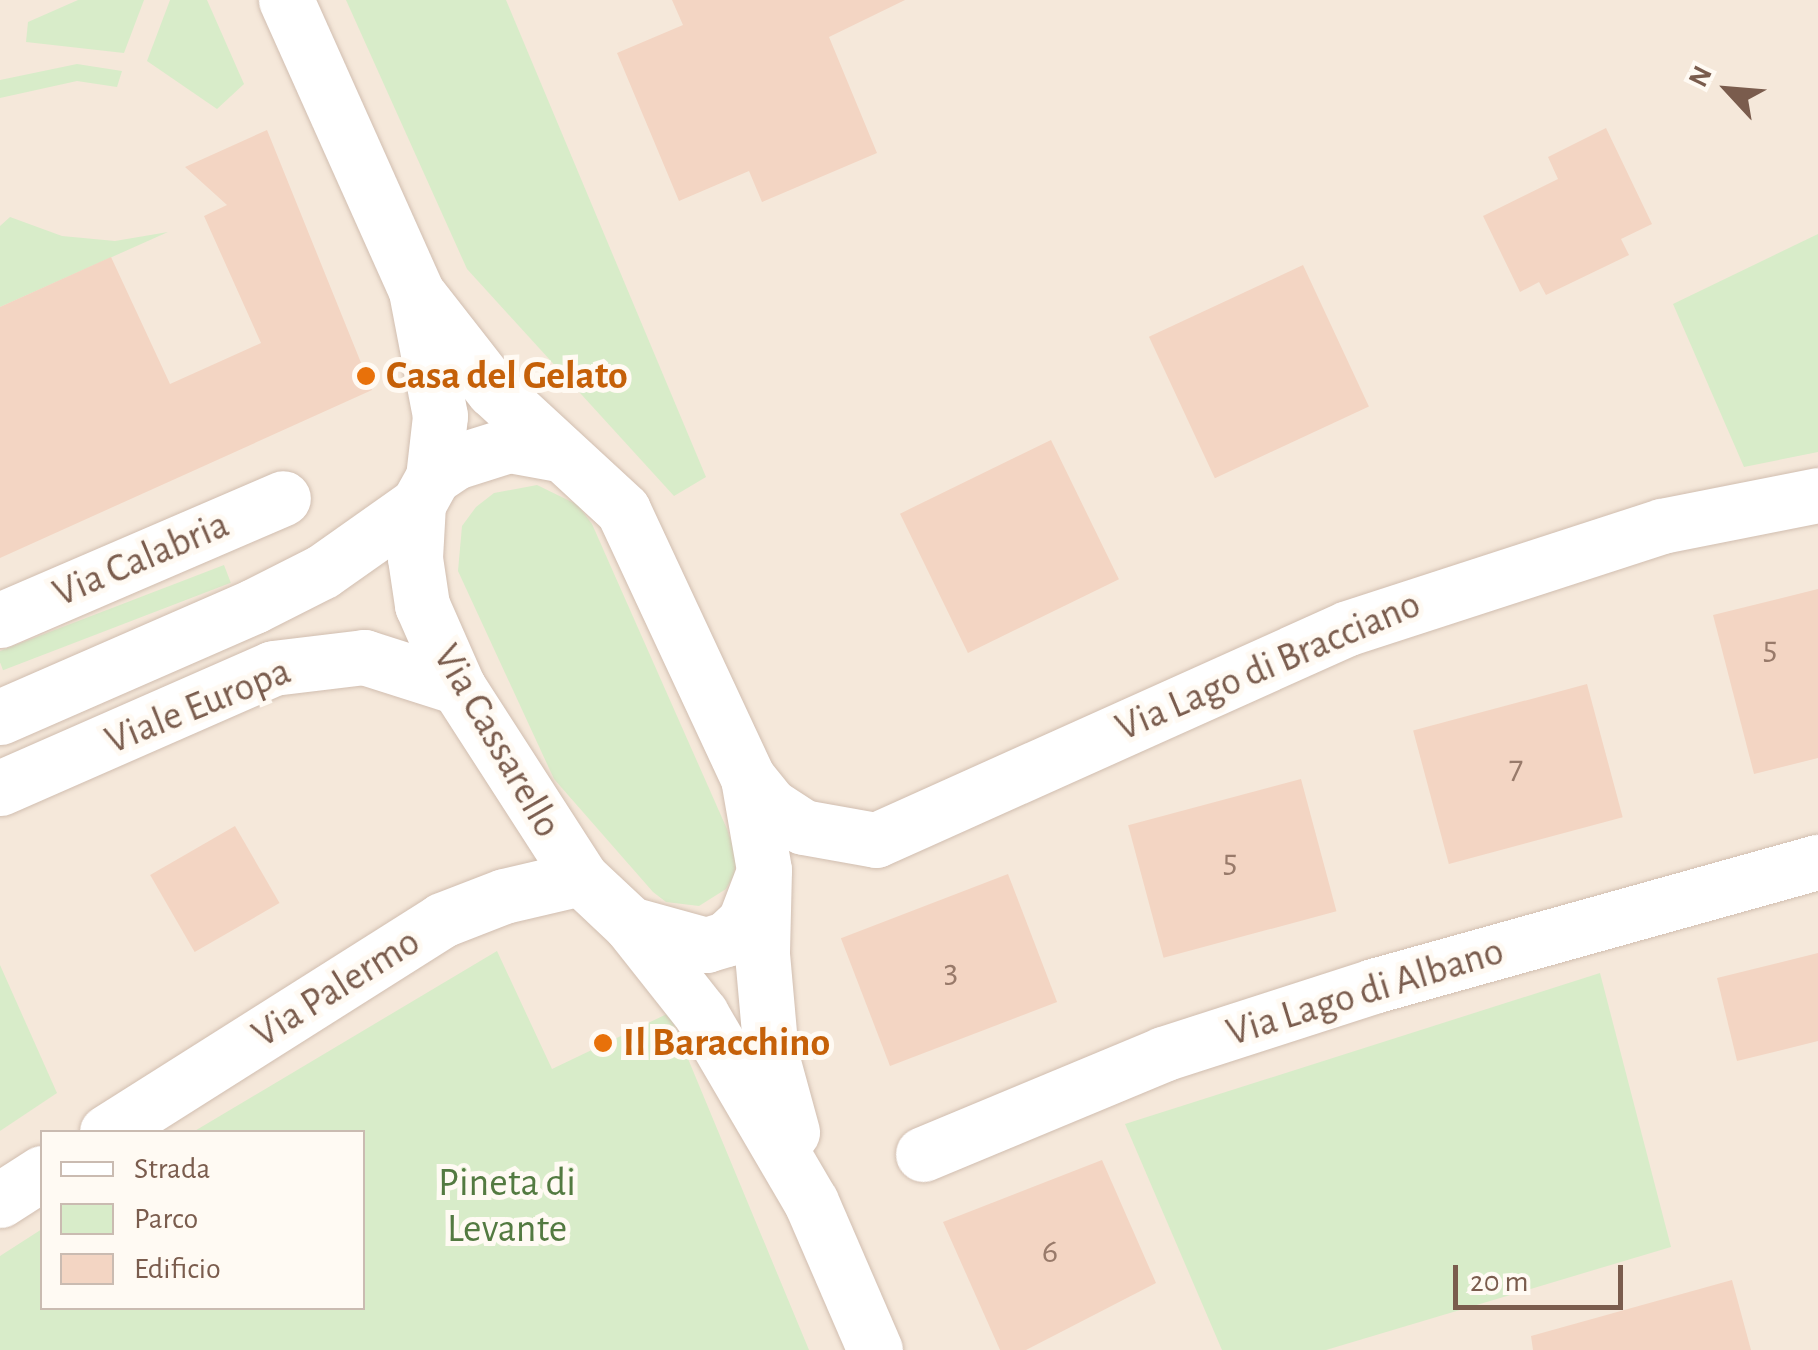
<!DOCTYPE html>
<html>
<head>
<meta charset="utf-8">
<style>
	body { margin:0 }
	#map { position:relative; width:1818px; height:1350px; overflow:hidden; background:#fdf6ec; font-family:"Alegreya Sans",sans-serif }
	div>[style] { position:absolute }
	.residential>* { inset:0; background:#f5e8da }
	.green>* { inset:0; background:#d8ecc9; transform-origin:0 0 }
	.building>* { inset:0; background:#f3d5c3; transform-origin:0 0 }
	.roads { filter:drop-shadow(0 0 2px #d1beb0) drop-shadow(0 0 2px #d1beb0) }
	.street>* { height:55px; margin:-27.5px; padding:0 27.5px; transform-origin:27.5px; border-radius:27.5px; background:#fff }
	.secondary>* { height:55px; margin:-27.5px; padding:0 27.5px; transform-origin:27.5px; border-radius:27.5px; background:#fff }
	.dots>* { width:28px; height:28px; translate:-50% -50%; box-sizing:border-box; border:5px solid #fffaf3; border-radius:50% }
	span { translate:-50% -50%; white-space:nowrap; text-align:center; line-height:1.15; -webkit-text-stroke:10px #fffaf3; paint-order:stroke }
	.number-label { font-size:35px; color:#987a6a }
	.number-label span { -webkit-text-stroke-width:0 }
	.food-label { font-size:40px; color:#c56008; font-weight:700 }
	.left { translate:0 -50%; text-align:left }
	.street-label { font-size:40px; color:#7a5c4d }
	.park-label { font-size:40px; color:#537a41 }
	.legend { position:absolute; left:40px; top:1130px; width:325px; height:180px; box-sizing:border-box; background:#fffaf3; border:2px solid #cabbb1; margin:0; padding:12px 18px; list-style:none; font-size:30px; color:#7a5c4d }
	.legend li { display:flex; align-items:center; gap:20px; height:50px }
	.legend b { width:50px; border:2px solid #cabbb1 }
	.north { position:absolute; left:1678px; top:40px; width:100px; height:100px; -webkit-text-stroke:8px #fffaf3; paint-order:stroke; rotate:296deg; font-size:28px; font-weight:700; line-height:40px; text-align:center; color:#7a5c4d }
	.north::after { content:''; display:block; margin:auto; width:35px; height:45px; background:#7a5c4d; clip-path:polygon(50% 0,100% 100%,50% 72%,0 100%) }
	.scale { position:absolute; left:1453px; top:1265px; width:170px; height:45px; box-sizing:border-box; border:5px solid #7a5c4d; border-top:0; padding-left:12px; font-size:30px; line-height:35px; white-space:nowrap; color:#7a5c4d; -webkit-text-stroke:8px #fffaf3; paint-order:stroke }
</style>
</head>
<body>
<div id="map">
	<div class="residential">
		<div style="clip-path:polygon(evenodd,0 0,1818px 0,1818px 1350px,0 1350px,0 0,42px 1132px,362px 1132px,362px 1308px,42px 1308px,42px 1132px)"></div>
	</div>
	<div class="green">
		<div style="clip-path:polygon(78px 0,144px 0,124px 53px,26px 42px,28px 22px)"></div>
		<div style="clip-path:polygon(170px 0,207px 0,244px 84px,217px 109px,147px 61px)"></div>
		<div style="clip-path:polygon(346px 0,506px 0,706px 477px,674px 496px,467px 269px)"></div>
		<div style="clip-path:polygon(77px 64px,122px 71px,117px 87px,77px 81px,0 98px,0 80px)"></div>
		<div style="clip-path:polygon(10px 217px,62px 236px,115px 241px,168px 232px,0 307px,0 226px)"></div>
		<div style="clip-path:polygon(1818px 234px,1818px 452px,1744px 467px,1673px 304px)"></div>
		<div style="clip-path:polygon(537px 485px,578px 505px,592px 524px,727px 829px,737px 859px,734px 875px,726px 889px,699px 906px,666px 902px,653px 892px,554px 779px,458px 571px,462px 526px,476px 507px,494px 493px)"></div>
		<div style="left:224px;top:565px;width:19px;height:244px;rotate:69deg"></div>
		<div style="clip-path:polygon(497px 951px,552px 1069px,669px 1013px,809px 1350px,0 1350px,0 1256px,42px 1229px,42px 1308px,362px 1308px,362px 1132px,193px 1132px)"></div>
		<div style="clip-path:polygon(0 965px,57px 1093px,0 1131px)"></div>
		<div style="clip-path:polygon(1600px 973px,1671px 1247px,1326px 1350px,1222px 1350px,1125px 1124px)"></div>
	</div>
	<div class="building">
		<div style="clip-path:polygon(672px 0,905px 0,829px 37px,877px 153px,762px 202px,749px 171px,679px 201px,617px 53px,683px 25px)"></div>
		<div style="clip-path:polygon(1606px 128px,1652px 224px,1621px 239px,1629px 255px,1546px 295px,1539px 282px,1520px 292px,1483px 216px,1558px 179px,1548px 157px)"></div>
		<div style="clip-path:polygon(267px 130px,372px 390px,0 558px,0 307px,111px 257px,170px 384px,261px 343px,204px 216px,227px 205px,185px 167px)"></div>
		<div style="left:1303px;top:265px;width:156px;height:170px;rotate:65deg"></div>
		<div style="left:1051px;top:440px;width:155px;height:168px;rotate:64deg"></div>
		<div style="clip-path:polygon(1818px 589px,1818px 758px,1754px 774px,1713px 615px)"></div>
		<div style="left:1587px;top:684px;width:138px;height:180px;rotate:75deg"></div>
		<div style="left:1301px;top:779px;width:137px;height:179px;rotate:75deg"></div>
		<div style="left:235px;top:826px;width:89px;height:98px;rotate:60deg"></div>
		<div style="left:1008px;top:874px;width:137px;height:179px;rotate:69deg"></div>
		<div style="clip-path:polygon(1818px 953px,1818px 1041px,1737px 1061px,1717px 978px)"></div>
		<div style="clip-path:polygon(1102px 1160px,1156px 1283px,1026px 1350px,1000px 1350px,943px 1222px)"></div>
		<div style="clip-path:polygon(1732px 1280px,1751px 1350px,1533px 1350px,1531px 1336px)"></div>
	</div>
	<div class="roads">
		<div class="street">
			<div style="left:0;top:620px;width:308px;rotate:-23.3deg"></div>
			<div style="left:107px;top:1132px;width:396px;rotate:-32.3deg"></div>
			<div style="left:442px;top:920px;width:66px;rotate:-21.2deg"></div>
			<div style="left:504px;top:896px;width:79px;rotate:-13.2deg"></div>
			<div style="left:923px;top:1154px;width:260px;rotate:-22.6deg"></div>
			<div style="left:1163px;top:1054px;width:221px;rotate:-17.9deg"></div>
			<div style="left:1373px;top:986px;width:462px;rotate:-15.6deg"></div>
			<div style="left:0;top:1200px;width:50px;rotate:-32.7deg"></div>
		</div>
		<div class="secondary">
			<div style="left:286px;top:0;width:319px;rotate:65.9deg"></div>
			<div style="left:416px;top:291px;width:127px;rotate:79.1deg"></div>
			<div style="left:440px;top:416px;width:61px;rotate:96.5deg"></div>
			<div style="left:433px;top:477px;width:31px;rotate:119deg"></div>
			<div style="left:418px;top:504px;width:54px;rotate:93.2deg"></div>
			<div style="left:415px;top:558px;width:48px;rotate:81.5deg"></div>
			<div style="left:422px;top:605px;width:90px;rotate:66.3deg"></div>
			<div style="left:458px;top:687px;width:227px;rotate:57.2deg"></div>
			<div style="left:581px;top:878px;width:67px;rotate:43.2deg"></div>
			<div style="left:630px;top:924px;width:115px;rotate:51.7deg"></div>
			<div style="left:701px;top:1014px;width:218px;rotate:59.7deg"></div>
			<div style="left:811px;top:1202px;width:161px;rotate:66.6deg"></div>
			<div style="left:421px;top:298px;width:117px;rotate:52deg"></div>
			<div style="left:493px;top:390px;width:177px;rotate:42.7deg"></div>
			<div style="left:623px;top:510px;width:296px;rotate:65deg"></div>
			<div style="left:748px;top:778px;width:93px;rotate:80.1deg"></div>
			<div style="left:764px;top:870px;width:84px;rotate:91.4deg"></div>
			<div style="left:762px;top:954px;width:101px;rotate:84.9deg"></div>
			<div style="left:771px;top:1055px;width:80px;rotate:74.7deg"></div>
			<div style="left:433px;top:477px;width:27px;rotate:-34deg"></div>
			<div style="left:455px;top:462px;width:57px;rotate:-17.5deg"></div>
			<div style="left:509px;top:445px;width:46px;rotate:10.1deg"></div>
			<div style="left:0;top:717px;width:277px;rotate:-23.6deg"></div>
			<div style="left:254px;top:606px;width:77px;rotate:-26.9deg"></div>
			<div style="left:323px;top:571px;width:116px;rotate:-35.2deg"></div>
			<div style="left:748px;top:778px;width:36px;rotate:51deg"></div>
			<div style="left:771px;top:806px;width:38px;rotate:33deg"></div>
			<div style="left:803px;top:827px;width:74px;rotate:10.1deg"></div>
			<div style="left:876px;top:840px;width:517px;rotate:-24.19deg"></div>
			<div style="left:1348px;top:628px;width:330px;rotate:-18deg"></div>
			<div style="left:1662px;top:526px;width:159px;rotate:-11.2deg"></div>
			<div style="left:0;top:788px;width:298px;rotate:-23.7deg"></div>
			<div style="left:273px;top:668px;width:92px;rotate:-6.9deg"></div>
			<div style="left:364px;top:657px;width:99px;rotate:17.7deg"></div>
			<div style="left:630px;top:924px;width:79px;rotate:15.4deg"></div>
			<div style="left:706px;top:945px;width:21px;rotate:-17deg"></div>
			<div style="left:726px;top:939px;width:26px;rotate:-43deg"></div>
			<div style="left:745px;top:921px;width:45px;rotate:-69.1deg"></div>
		</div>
	</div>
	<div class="dots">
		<div style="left:366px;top:376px;background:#e8710a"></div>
		<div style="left:603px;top:1043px;background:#e8710a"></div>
	</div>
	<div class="number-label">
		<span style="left:1770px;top:649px">5</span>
		<span style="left:1516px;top:768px">7</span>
		<span style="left:1230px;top:862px">5</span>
		<span style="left:951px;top:972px">3</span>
		<span style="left:1050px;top:1252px">6</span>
	</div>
	<div class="food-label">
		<span class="left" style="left:386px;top:376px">Casa del Gelato</span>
		<span class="left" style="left:623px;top:1043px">Il Baracchino</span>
	</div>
	<div class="street-label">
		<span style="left:141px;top:559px;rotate:-23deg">Via Calabria</span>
		<span style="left:1268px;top:666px;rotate:-23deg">Via Lago di Bracciano</span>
		<span style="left:198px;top:706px;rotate:-22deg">Viale Europa</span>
		<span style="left:497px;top:741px;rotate:60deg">Via Cassarello</span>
		<span style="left:336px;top:988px;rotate:-32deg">Via Palermo</span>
		<span style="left:1365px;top:992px;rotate:-17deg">Via Lago di Albano</span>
	</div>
	<div class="park-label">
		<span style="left:507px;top:1206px">Pineta di<br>Levante</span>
	</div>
	<ul class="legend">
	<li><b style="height:12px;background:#fff"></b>Strada</li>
	<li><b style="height:28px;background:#d8ecc9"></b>Parco</li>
	<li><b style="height:28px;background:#f3d5c3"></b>Edificio</li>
	</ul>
	<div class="north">N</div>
	<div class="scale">20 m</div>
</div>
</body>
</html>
